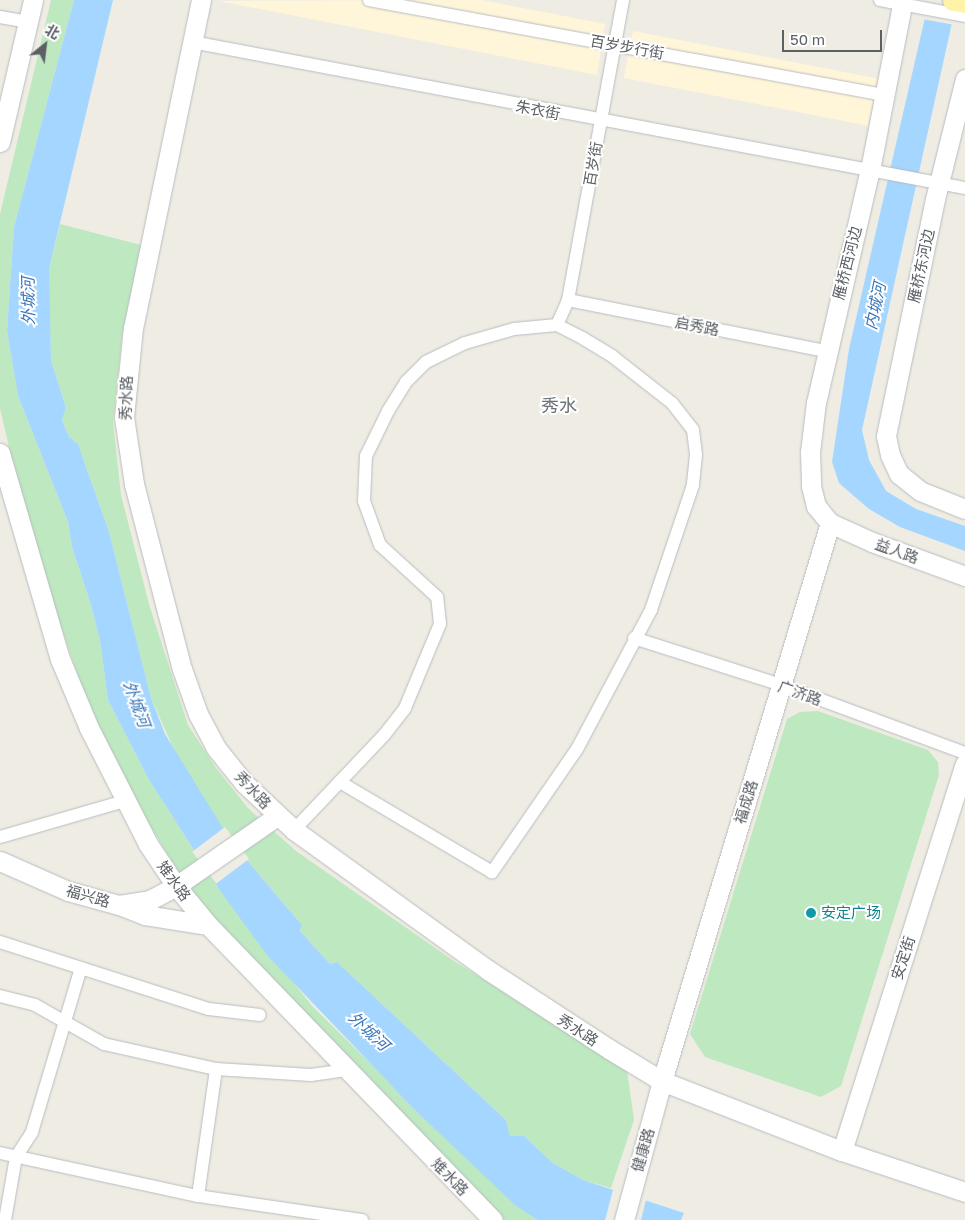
<!DOCTYPE html>
<html>
<head>
<meta charset="utf-8">
<style>
	body { margin:0 }
	#map { position:relative; width:965px; height:1220px; overflow:hidden; background:#efede3; font-family:"Golos Text","Noto Sans SC",sans-serif }
	div>[style] { position:absolute }
	.commercial>* { inset:0; background:#fff6d9; transform-origin:0 0 }
	.green>* { inset:0; background:#bee8bf }
	.water>* { inset:0; background:#a4d6ff }
	.pier>* { inset:0; background:#efede3; transform-origin:0 0 }
	.roads { filter:drop-shadow(0 0 1px #b8bcc0) drop-shadow(0 0 1px #b8bcc0) }
	.street>* { height:12px; margin:-6px; padding:0 6px; transform-origin:6px; border-radius:6px; background:#fff }
	.secondary>* { height:19px; margin:-9.5px; padding:0 9.5px; transform-origin:9.5px; border-radius:9.5px; background:#fff }
	.primary>* { height:21px; margin:-10.5px; padding:0 10.5px; transform-origin:10.5px; border-radius:10.5px; background:#fff2a9 }
	.dots>* { width:14px; height:14px; translate:-50% -50%; box-sizing:border-box; border:2px solid #fff; border-radius:50% }
	span { translate:-50% -50%; white-space:nowrap; text-align:center; line-height:1.15; -webkit-text-stroke:4px #fff; paint-order:stroke }
	.street-label { font-size:15px; color:#5b6065 }
	.culture-label { font-size:15px; color:#0d838f }
	.left { translate:0 -50%; text-align:left }
	.water-label { font-size:16px; color:#3a76b8; font-style:italic }
	.quarter-label { font-size:18px; color:#6c7277 }
	.north { position:absolute; left:20px; top:20px; width:50px; height:50px; -webkit-text-stroke:4px #fff; paint-order:stroke; rotate:29deg; font-size:14px; font-weight:700; line-height:20px; text-align:center; color:#5b6065 }
	.north::after { content:''; display:block; margin:auto; width:18px; height:22px; background:#5b6065; clip-path:polygon(50% 0,100% 100%,50% 72%,0 100%) }
	.scale { position:absolute; left:782px; top:30px; width:100px; height:22px; box-sizing:border-box; border:2px solid #5b6065; border-top:0; padding-left:6px; font-size:15px; line-height:18px; white-space:nowrap; color:#5b6065; -webkit-text-stroke:4px #fff; paint-order:stroke }
</style>
</head>
<body>
<div id="map">
	<div class="commercial">
		<div style="clip-path:polygon(481px 0,605px 24px,597px 75px,219px 1px)"></div>
		<div style="left:633px;top:31px;width:249px;height:48px;rotate:11deg"></div>
	</div>
	<div class="green">
		<div style="clip-path:polygon(51px 0,74px 0,14px 227px,7px 331px,18px 396px,68px 522px,72px 547px,91px 605px,100px 641px,108px 700px,149px 780px,219px 889px,313px 1007px,517px 1207px,538px 1220px,504px 1220px,435px 1157px,194px 898px,121px 777px,83px 691px,27px 525px,0 408px,0 214px)"></div>
		<div style="clip-path:polygon(60px 224px,141px 245px,122px 336px,113px 422px,121px 495px,149px 604px,188px 725px,216px 768px,248px 808px,296px 851px,454px 961px,627px 1070px,634px 1120px,611px 1188px,583px 1180px,553px 1163px,524px 1136px,510px 1137px,506px 1120px,337px 962px,330px 964px,300px 931px,302px 925px,232px 843px,180px 763px,151px 698px,109px 532px,78px 444px,69px 437px,62px 420px,66px 408px,51px 360px,49px 303px,49px 269px)"></div>
		<div style="clip-path:polygon(818px 711px,928px 750px,938px 762px,939px 775px,841px 1086px,821px 1097px,705px 1057px,690px 1034px,787px 719px,800px 712px)"></div>
	</div>
	<div class="water">
		<div style="clip-path:polygon(74px 0,113px 0,49px 269px,51px 360px,66px 408px,62px 420px,69px 437px,78px 444px,109px 532px,151px 698px,165px 734px,232px 843px,302px 925px,300px 931px,330px 964px,337px 962px,506px 1120px,510px 1136px,524px 1136px,553px 1163px,583px 1180px,684px 1213px,681px 1220px,538px 1220px,517px 1207px,415px 1110px,267px 955px,219px 889px,149px 780px,108px 700px,100px 641px,91px 605px,72px 547px,68px 522px,18px 396px,7px 331px,14px 227px)"></div>
		<div style="clip-path:polygon(929px 0,957px 0,862px 430px,869px 460px,886px 491px,916px 509px,965px 526px,965px 551px,900px 527px,869px 509px,839px 483px,832px 462px,849px 349px)"></div>
	</div>
	<div class="pier">
		<div style="clip-path:polygon(927px 0,960px 0,955px 25px,922px 19px)"></div>
		<div style="left:225px;top:827px;width:40px;height:41px;rotate:53deg"></div>
		<div style="clip-path:polygon(614px 1186px,647px 1196px,641px 1220px,605px 1220px)"></div>
	</div>
	<div class="roads">
		<div class="street">
			<div style="left:369px;top:0;width:524px;rotate:10.45deg"></div>
			<div style="left:880px;top:0;width:86px;rotate:10.7deg"></div>
			<div style="left:0;top:17px;width:27px;rotate:10deg"></div>
			<div style="left:192px;top:42px;width:787px;rotate:10.7deg"></div>
			<div style="left:568px;top:300px;width:263px;rotate:11.2deg"></div>
			<div style="left:557px;top:325px;width:27px;rotate:-66deg"></div>
			<div style="left:568px;top:300px;width:305px;rotate:-79.6deg"></div>
			<div style="left:634px;top:638px;width:154px;rotate:17.7deg"></div>
			<div style="left:781px;top:685px;width:196px;rotate:20.3deg"></div>
			<div style="left:294px;top:830px;width:132px;rotate:-46.5deg"></div>
			<div style="left:385px;top:734px;width:33px;rotate:-52deg"></div>
			<div style="left:405px;top:708px;width:91px;rotate:-67.4deg"></div>
			<div style="left:440px;top:624px;width:27px;rotate:-96deg"></div>
			<div style="left:437px;top:597px;width:77px;rotate:-137.6deg"></div>
			<div style="left:380px;top:545px;width:47px;rotate:-110deg"></div>
			<div style="left:364px;top:501px;width:45px;rotate:-87.5deg"></div>
			<div style="left:366px;top:456px;width:50px;rotate:-63.9deg"></div>
			<div style="left:388px;top:411px;width:34px;rotate:-58deg"></div>
			<div style="left:406px;top:382px;width:28px;rotate:-45deg"></div>
			<div style="left:426px;top:362px;width:43px;rotate:-26deg"></div>
			<div style="left:465px;top:343px;width:51px;rotate:-15.9deg"></div>
			<div style="left:514px;top:329px;width:43px;rotate:-5.3deg"></div>
			<div style="left:557px;top:325px;width:30px;rotate:27deg"></div>
			<div style="left:584px;top:339px;width:33px;rotate:31deg"></div>
			<div style="left:612px;top:356px;width:76px;rotate:38.1deg"></div>
			<div style="left:672px;top:403px;width:34px;rotate:52deg"></div>
			<div style="left:693px;top:430px;width:25px;rotate:83deg"></div>
			<div style="left:696px;top:455px;width:30px;rotate:96deg"></div>
			<div style="left:693px;top:485px;width:132px;rotate:108.6deg"></div>
			<div style="left:651px;top:610px;width:157px;rotate:118deg"></div>
			<div style="left:577px;top:749px;width:150px;rotate:124.6deg"></div>
			<div style="left:492px;top:872px;width:177px;rotate:-149.4deg"></div>
			<div style="left:0;top:837px;width:130px;rotate:-16.1deg"></div>
			<div style="left:0;top:942px;width:219px;rotate:17.8deg"></div>
			<div style="left:209px;top:1009px;width:51px;rotate:6.7deg"></div>
			<div style="left:0;top:996px;width:36px;rotate:14deg"></div>
			<div style="left:35px;top:1005px;width:79px;rotate:29.5deg"></div>
			<div style="left:104px;top:1044px;width:115px;rotate:12.6deg"></div>
			<div style="left:216px;top:1069px;width:95px;rotate:3.6deg"></div>
			<div style="left:311px;top:1075px;width:37px;rotate:-8deg"></div>
			<div style="left:0;top:1153px;width:203px;rotate:12.3deg"></div>
			<div style="left:198px;top:1196px;width:166px;rotate:8.3deg"></div>
			<div style="left:198px;top:1196px;width:128px;rotate:-81.9deg"></div>
			<div style="left:5px;top:1220px;width:64px;rotate:-80.1deg"></div>
			<div style="left:16px;top:1157px;width:30px;rotate:-57deg"></div>
			<div style="left:32px;top:1132px;width:171px;rotate:-73.4deg"></div>
		</div>
		<div class="secondary">
			<div style="left:201px;top:0;width:334px;rotate:101.7deg"></div>
			<div style="left:133px;top:327px;width:90px;rotate:95.7deg"></div>
			<div style="left:124px;top:417px;width:68px;rotate:81.5deg"></div>
			<div style="left:134px;top:484px;width:191px;rotate:75.5deg"></div>
			<div style="left:182px;top:669px;width:48px;rotate:70.4deg"></div>
			<div style="left:198px;top:714px;width:38px;rotate:62deg"></div>
			<div style="left:216px;top:748px;width:45px;rotate:51.3deg"></div>
			<div style="left:244px;top:783px;width:69px;rotate:43.2deg"></div>
			<div style="left:294px;top:830px;width:239px;rotate:35.8deg"></div>
			<div style="left:488px;top:970px;width:145px;rotate:33.1deg"></div>
			<div style="left:609px;top:1049px;width:62px;rotate:31.1deg"></div>
			<div style="left:662px;top:1081px;width:193px;rotate:21.3deg"></div>
			<div style="left:842px;top:1151px;width:130px;rotate:18.4deg"></div>
			<div style="left:903px;top:0;width:172px;rotate:101deg"></div>
			<div style="left:870px;top:169px;width:239px;rotate:103deg"></div>
			<div style="left:816px;top:402px;width:50px;rotate:96.8deg"></div>
			<div style="left:810px;top:452px;width:34px;rotate:88deg"></div>
			<div style="left:811px;top:486px;width:21px;rotate:76deg"></div>
			<div style="left:816px;top:506px;width:22px;rotate:51deg"></div>
			<div style="left:830px;top:523px;width:46px;rotate:24.3deg"></div>
			<div style="left:872px;top:542px;width:99px;rotate:20.1deg"></div>
			<div style="left:965px;top:79px;width:124px;rotate:104deg"></div>
			<div style="left:935px;top:199px;width:242px;rotate:101.7deg"></div>
			<div style="left:886px;top:436px;width:19px;rotate:78deg"></div>
			<div style="left:890px;top:455px;width:21px;rotate:65deg"></div>
			<div style="left:899px;top:474px;width:27px;rotate:39deg"></div>
			<div style="left:920px;top:491px;width:48px;rotate:21.8deg"></div>
			<div style="left:0;top:142px;width:146px;rotate:-76.9deg"></div>
			<div style="left:0;top:453px;width:215px;rotate:73.8deg"></div>
			<div style="left:60px;top:659px;width:75px;rotate:67.2deg"></div>
			<div style="left:89px;top:728px;width:130px;rotate:63deg"></div>
			<div style="left:148px;top:844px;width:50px;rotate:56.3deg"></div>
			<div style="left:176px;top:886px;width:50px;rotate:50.6deg"></div>
			<div style="left:208px;top:925px;width:410px;rotate:46deg"></div>
			<div style="left:0;top:861px;width:74px;rotate:23.8deg"></div>
			<div style="left:68px;top:891px;width:53px;rotate:15.4deg"></div>
			<div style="left:119px;top:905px;width:31px;rotate:-9deg"></div>
			<div style="left:150px;top:900px;width:30px;rotate:-28deg"></div>
			<div style="left:176px;top:886px;width:123px;rotate:-34.7deg"></div>
			<div style="left:119px;top:905px;width:28px;rotate:21deg"></div>
			<div style="left:145px;top:915px;width:64px;rotate:9deg"></div>
			<div style="left:842px;top:1151px;width:406px;rotate:-72.4deg"></div>
			<div style="left:624px;top:1220px;width:144px;rotate:-74.7deg"></div>
			<div style="left:662px;top:1081px;width:583px;rotate:-73.24deg"></div>
		</div>
		<div class="primary">
			<div style="left:953px;top:0;width:12px;rotate:9deg"></div>
		</div>
	</div>
	<div class="dots">
		<div style="left:811px;top:913px;background:#0f9aa8"></div>
	</div>
	<div class="street-label">
		<span style="left:627px;top:47px;rotate:10deg">百岁步行街</span>
		<span style="left:538px;top:110px;rotate:11deg">朱衣街</span>
		<span style="left:593px;top:164px;rotate:-80deg">百岁街</span>
		<span style="left:847px;top:263px;rotate:-76deg">雁桥西河边</span>
		<span style="left:921px;top:266px;rotate:-78deg">雁桥东河边</span>
		<span style="left:697px;top:326px;rotate:11deg">启秀路</span>
		<span style="left:126px;top:398px;rotate:-88deg">秀水路</span>
		<span style="left:897px;top:551px;rotate:20deg">益人路</span>
		<span style="left:800px;top:693px;rotate:20deg">广济路</span>
		<span style="left:253px;top:790px;rotate:47deg">秀水路</span>
		<span style="left:746px;top:802px;rotate:-73deg">福成路</span>
		<span style="left:174px;top:881px;rotate:54deg">雉水路</span>
		<span style="left:88px;top:896px;rotate:16deg">福兴路</span>
		<span style="left:903px;top:958px;rotate:-72deg">安定街</span>
		<span style="left:578px;top:1030px;rotate:33deg">秀水路</span>
		<span style="left:643px;top:1150px;rotate:-74deg">健康路</span>
		<span style="left:450px;top:1177px;rotate:45deg">雉水路</span>
	</div>
	<div class="culture-label">
		<span class="left" style="left:821px;top:913px">安定广场</span>
	</div>
	<div class="water-label">
		<span style="left:28px;top:301px;rotate:-91deg">外城河</span>
		<span style="left:875px;top:306px;rotate:-78deg">内城河</span>
		<span style="left:137px;top:704px;rotate:70deg">外城河</span>
		<span style="left:369px;top:1031px;rotate:43deg">外城河</span>
	</div>
	<div class="quarter-label">
		<span style="left:559px;top:405px">秀水</span>
	</div>
	<div class="north">北</div>
	<div class="scale">50 m</div>
</div>
</body>
</html>
